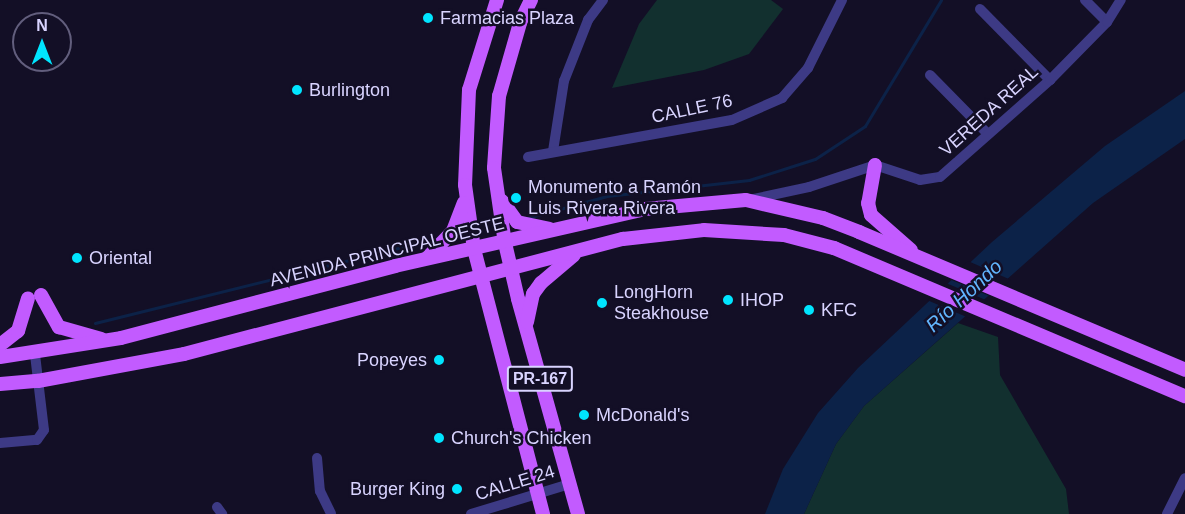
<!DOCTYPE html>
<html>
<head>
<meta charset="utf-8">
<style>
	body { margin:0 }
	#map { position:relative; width:1185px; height:514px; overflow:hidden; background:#130f26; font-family:Helvetica,sans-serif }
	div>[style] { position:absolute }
	.green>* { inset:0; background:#12302f }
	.water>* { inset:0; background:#0c2248 }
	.pier>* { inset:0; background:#130f26 }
	.stream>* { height:3px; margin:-1.5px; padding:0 1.5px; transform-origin:1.5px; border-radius:1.5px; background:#0c2248 }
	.minor>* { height:10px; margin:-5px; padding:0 5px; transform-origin:5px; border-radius:5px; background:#3d3a85 }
	.major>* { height:14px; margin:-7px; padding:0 7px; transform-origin:7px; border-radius:7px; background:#c25bff }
	.dots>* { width:16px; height:16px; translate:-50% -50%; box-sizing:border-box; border:3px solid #130f26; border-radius:50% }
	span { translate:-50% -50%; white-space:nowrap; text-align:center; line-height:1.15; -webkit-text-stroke:5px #130f26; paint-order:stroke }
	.shield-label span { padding:2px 4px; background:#130f26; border:2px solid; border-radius:4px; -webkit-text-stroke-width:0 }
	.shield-label { font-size:16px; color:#d9d4ff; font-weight:700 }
	.poi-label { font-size:18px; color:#d9d4ff }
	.left { translate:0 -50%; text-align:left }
	.right { translate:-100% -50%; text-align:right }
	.street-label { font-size:18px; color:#d9d4ff }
	.water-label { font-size:20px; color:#62b6ff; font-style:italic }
	.north { position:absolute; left:12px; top:12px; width:60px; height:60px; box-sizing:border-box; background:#130f26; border:2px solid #625e7d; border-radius:50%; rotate:0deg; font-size:16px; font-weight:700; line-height:24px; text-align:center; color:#d9d4ff }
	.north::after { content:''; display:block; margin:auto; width:21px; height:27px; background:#00e5ff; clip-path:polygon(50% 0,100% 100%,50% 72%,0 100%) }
</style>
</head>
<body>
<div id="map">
	<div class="green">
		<div style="clip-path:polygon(657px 0,771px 0,783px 9px,749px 54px,704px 70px,612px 88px,639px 24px)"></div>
		<div style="clip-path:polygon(958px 323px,998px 337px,1000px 375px,1066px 489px,1069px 514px,804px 514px,836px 444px,864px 406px)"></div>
	</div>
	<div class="water">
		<div style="clip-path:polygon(1185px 91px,1185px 139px,1093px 203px,864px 406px,836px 444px,804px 514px,765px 514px,783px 469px,818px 413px,858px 368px,992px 242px,1105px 146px)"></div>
	</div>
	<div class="pier">
		<div style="clip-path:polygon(968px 261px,1011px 280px,992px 297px,949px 279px)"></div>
		<div style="clip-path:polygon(946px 283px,988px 301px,969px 318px,927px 300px)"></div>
	</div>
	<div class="stream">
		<div style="left:527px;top:218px;width:83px;rotate:-15.4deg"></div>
		<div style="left:607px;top:196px;width:143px;rotate:-6.4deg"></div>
		<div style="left:749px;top:180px;width:69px;rotate:-17.7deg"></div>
		<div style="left:815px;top:159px;width:60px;rotate:-33.4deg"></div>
		<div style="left:865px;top:126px;width:147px;rotate:-58.9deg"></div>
		<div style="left:95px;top:323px;width:350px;rotate:-13.9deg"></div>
	</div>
	<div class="minor">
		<div style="left:1085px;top:0;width:31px;rotate:45deg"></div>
		<div style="left:980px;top:9px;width:100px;rotate:45.4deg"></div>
		<div style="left:930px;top:75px;width:83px;rotate:45.5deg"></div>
		<div style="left:553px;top:151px;width:71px;rotate:-81.1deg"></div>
		<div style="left:564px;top:81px;width:66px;rotate:-68.5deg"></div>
		<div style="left:588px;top:20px;width:25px;rotate:-53deg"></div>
		<div style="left:528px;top:157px;width:207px;rotate:-10.3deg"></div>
		<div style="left:732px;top:120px;width:55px;rotate:-23.7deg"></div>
		<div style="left:782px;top:98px;width:40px;rotate:-49deg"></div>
		<div style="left:808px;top:68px;width:76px;rotate:-63.4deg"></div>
		<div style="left:749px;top:200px;width:61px;rotate:-12.2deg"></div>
		<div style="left:809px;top:187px;width:70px;rotate:-18.4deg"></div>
		<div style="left:875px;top:165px;width:47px;rotate:18.4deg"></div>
		<div style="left:920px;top:180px;width:20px;rotate:-9deg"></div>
		<div style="left:940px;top:177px;width:147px;rotate:-41.4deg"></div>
		<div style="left:1050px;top:80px;width:81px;rotate:-45.5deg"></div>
		<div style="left:1107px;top:22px;width:26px;rotate:-58deg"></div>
		<div style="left:0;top:443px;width:37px;rotate:-5deg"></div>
		<div style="left:37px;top:440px;width:12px;rotate:-55deg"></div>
		<div style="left:44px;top:430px;width:77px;rotate:-96.8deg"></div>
		<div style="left:317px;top:458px;width:33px;rotate:85deg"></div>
		<div style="left:320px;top:491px;width:25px;rotate:64deg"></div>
		<div style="left:217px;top:507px;width:9px;rotate:54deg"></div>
		<div style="left:471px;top:514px;width:103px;rotate:-16.9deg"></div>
		<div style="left:1167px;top:514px;width:40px;rotate:-63.4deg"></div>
	</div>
	<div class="major">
		<div style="left:497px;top:0;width:94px;rotate:107.3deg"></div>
		<div style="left:469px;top:90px;width:95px;rotate:92.4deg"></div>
		<div style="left:465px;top:185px;width:65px;rotate:82deg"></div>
		<div style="left:474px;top:249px;width:274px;rotate:75.4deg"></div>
		<div style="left:531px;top:0;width:25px;rotate:116deg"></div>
		<div style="left:520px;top:23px;width:76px;rotate:106deg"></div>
		<div style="left:499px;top:96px;width:72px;rotate:94deg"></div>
		<div style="left:494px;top:168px;width:76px;rotate:81.7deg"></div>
		<div style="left:505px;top:243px;width:57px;rotate:76.9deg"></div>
		<div style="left:518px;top:299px;width:223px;rotate:74.4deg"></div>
		<div style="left:875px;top:165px;width:39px;rotate:100deg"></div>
		<div style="left:868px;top:203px;width:12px;rotate:76deg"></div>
		<div style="left:871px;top:215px;width:53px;rotate:41.2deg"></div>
		<div style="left:502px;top:201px;width:26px;rotate:54deg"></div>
		<div style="left:517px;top:222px;width:33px;rotate:12deg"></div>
		<div style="left:427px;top:258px;width:37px;rotate:-46deg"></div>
		<div style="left:453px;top:231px;width:30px;rotate:-69deg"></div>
		<div style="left:41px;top:295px;width:37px;rotate:61deg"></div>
		<div style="left:59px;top:327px;width:44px;rotate:15.9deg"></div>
		<div style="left:527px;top:322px;width:29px;rotate:-78deg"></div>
		<div style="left:533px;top:294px;width:14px;rotate:-54deg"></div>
		<div style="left:541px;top:283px;width:43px;rotate:-40.3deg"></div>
		<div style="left:0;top:345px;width:23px;rotate:-38deg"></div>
		<div style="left:18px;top:331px;width:34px;rotate:-73deg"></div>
		<div style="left:0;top:357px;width:122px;rotate:-8.9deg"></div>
		<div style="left:121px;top:338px;width:283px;rotate:-14.7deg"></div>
		<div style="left:395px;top:266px;width:256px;rotate:-12.8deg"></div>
		<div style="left:645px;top:209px;width:101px;rotate:-5.1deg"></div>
		<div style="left:746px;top:200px;width:79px;rotate:13.2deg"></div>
		<div style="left:823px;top:218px;width:39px;rotate:21deg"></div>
		<div style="left:859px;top:232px;width:354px;rotate:22.9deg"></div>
		<div style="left:0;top:384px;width:38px;rotate:-5deg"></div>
		<div style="left:38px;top:381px;width:148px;rotate:-10.5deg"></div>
		<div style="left:184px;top:354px;width:454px;rotate:-14.7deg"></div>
		<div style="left:623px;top:239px;width:81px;rotate:-6.3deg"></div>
		<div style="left:704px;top:230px;width:80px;rotate:3.6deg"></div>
		<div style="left:784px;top:235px;width:52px;rotate:14.6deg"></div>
		<div style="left:834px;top:248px;width:381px;rotate:22.9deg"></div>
	</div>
	<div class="dots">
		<div style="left:428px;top:18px;background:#00e5ff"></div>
		<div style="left:297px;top:90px;background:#00e5ff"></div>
		<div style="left:516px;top:198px;background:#00e5ff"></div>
		<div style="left:77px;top:258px;background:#00e5ff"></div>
		<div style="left:728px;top:300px;background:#00e5ff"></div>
		<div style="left:602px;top:303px;background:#00e5ff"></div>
		<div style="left:809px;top:310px;background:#00e5ff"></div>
		<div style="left:439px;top:360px;background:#00e5ff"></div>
		<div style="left:584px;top:415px;background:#00e5ff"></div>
		<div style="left:439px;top:438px;background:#00e5ff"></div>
		<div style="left:457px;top:489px;background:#00e5ff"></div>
	</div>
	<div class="shield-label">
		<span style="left:540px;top:379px">PR-167</span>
	</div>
	<div class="poi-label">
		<span class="left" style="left:440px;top:18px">Farmacias Plaza</span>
		<span class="left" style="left:309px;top:90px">Burlington</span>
		<span class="left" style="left:528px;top:198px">Monumento a Ramón<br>Luis Rivera Rivera</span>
		<span class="left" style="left:89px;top:258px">Oriental</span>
		<span class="left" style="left:614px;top:303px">LongHorn<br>Steakhouse</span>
		<span class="left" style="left:740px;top:300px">IHOP</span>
		<span class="left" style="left:821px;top:310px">KFC</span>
		<span class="right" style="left:427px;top:360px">Popeyes</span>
		<span class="left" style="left:596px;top:415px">McDonald's</span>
		<span class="left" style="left:451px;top:438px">Church's Chicken</span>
		<span class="right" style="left:445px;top:489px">Burger King</span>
	</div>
	<div class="street-label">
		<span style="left:692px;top:109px;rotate:-12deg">CALLE 76</span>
		<span style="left:989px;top:111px;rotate:-42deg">VEREDA REAL</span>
		<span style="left:387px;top:252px;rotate:-14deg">AVENIDA PRINCIPAL OESTE</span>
		<span style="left:515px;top:483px;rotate:-17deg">CALLE 24</span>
	</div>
	<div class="water-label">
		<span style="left:964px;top:296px;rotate:-43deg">Río Hondo</span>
	</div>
	<div class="north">N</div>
</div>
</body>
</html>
